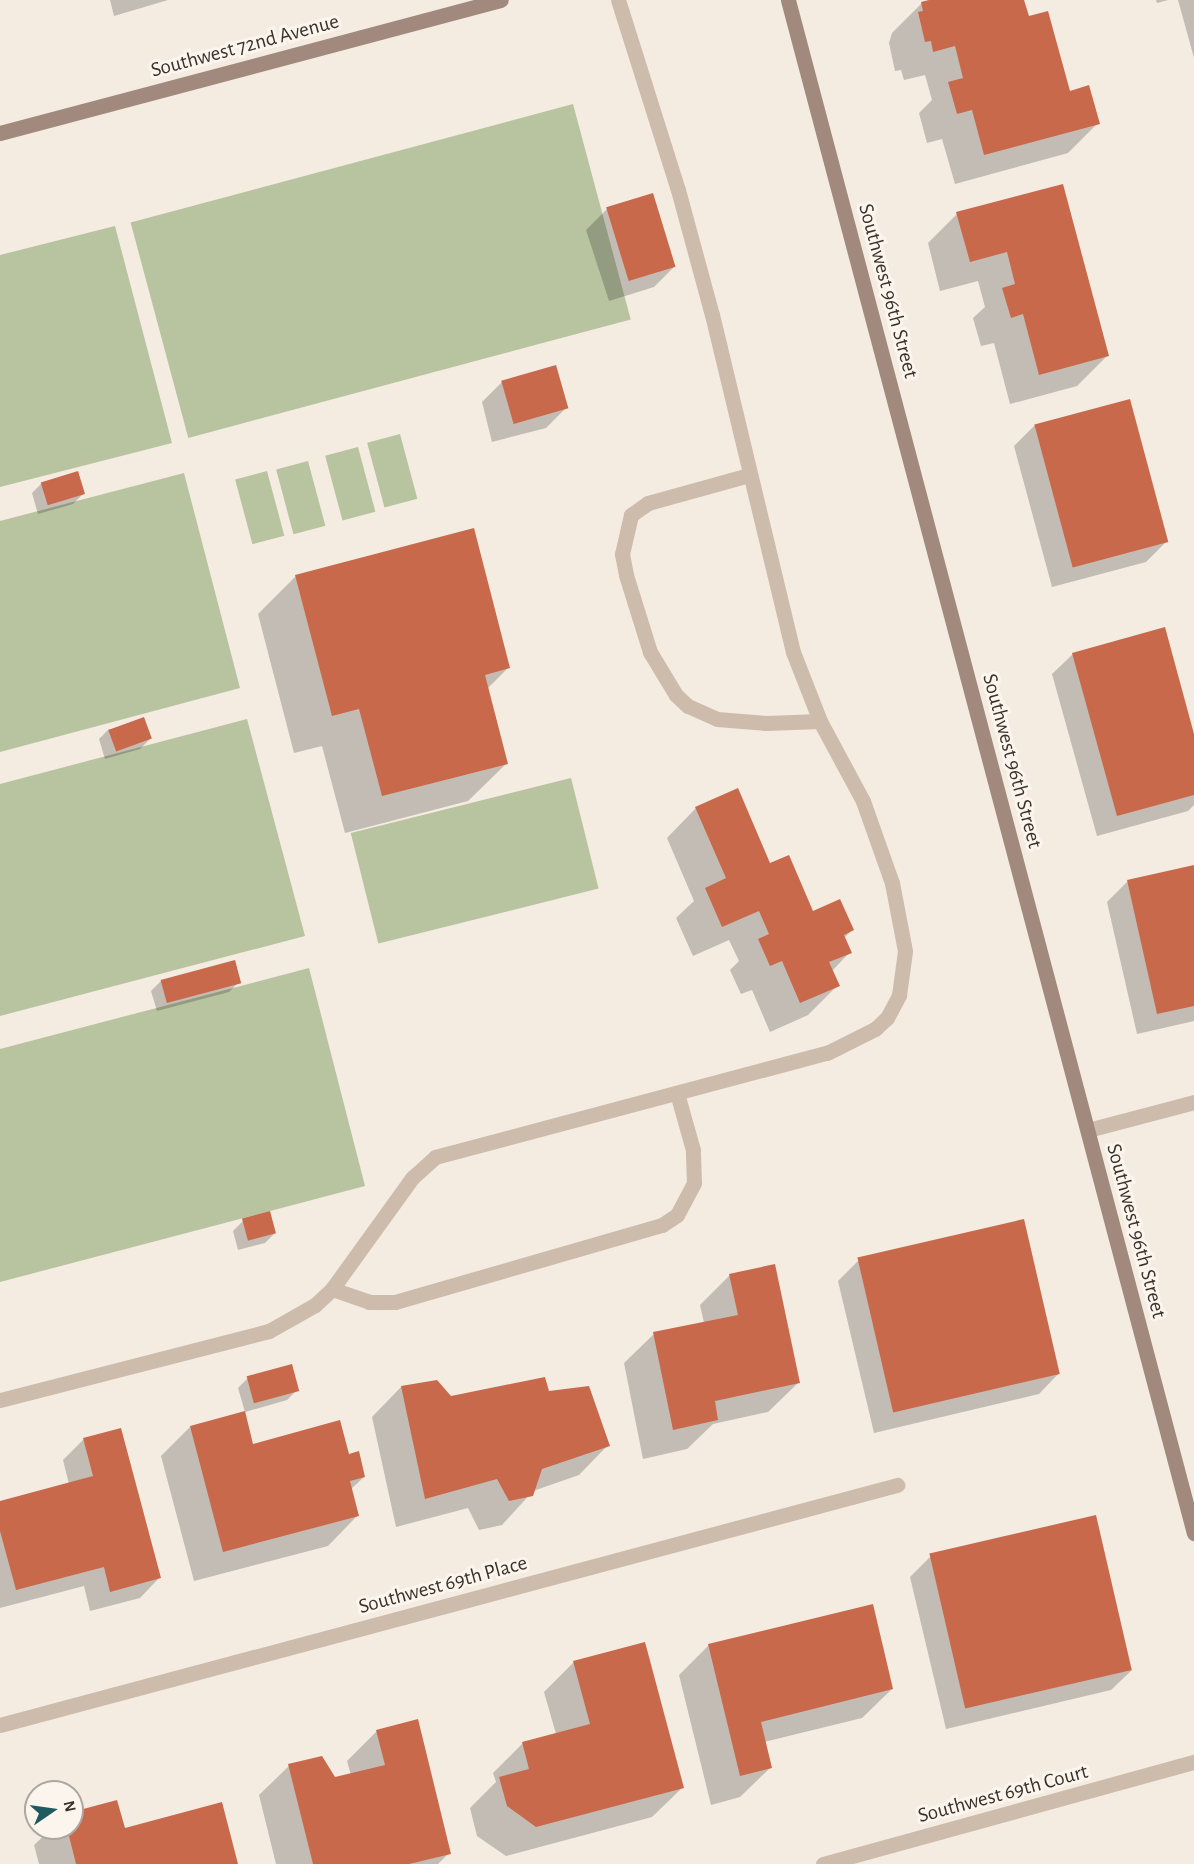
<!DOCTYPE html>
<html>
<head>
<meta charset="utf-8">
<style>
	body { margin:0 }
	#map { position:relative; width:1194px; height:1864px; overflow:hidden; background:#f4ebe1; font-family:"Alegreya Sans",sans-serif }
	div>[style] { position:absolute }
	.green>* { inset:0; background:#b8c4a0; transform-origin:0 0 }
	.shadow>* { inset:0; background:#0003 }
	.building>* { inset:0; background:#c8694b; transform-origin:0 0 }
	.lane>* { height:15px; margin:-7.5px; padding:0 7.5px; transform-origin:7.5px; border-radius:7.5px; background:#cdbbac }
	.street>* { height:15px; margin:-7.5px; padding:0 7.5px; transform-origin:7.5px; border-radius:7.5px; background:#cdbbac }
	.secondary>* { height:15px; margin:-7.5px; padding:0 7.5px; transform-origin:7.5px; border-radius:7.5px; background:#a18a7d }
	span { translate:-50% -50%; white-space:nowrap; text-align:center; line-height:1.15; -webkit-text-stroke:6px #fbf5ee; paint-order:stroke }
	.street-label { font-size:21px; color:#3b302b }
	.north { position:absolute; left:24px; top:1780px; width:60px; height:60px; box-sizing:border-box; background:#fbf5ee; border:2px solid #aea6a0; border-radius:50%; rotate:77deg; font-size:16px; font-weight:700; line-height:24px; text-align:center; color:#3b302b }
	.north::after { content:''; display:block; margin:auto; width:21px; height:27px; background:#1f5a5e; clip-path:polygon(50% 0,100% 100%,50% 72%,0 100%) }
</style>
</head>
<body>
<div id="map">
	<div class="green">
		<div style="left:573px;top:104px;width:223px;height:458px;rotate:75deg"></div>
		<div style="clip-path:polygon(115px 226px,172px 443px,0 487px,0 255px)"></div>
		<div style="left:400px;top:434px;width:67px;height:34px;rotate:75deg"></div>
		<div style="left:358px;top:447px;width:67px;height:34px;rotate:75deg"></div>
		<div style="left:308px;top:461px;width:67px;height:33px;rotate:75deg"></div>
		<div style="left:267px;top:471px;width:67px;height:33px;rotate:75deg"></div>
		<div style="clip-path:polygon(184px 473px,240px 688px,0 752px,0 521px)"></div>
		<div style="clip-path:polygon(247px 719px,305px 936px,0 1016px,0 784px)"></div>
		<div style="left:571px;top:778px;width:114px;height:227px;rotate:76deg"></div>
		<div style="clip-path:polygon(309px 968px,365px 1186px,0 1282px,0 1049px)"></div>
	</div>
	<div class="shadow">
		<div style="clip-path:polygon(110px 0,168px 0,114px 16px)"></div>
		<div style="clip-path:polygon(932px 0,1023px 0,1028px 18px,1069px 93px,1098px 123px,1068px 153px,955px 184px,942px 139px,927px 143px,919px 113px,932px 100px,925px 75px,904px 80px,901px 70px,895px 71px,889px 43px,892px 33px,922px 3px)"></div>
		<div style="clip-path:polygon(1156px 0,1168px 0,1157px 3px)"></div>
		<div style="clip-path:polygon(1178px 0,1194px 0,1194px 58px)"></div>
		<div style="clip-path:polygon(1062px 186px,1107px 356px,1077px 386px,1010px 404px,994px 343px,981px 346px,973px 318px,985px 307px,978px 281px,940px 291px,928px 243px,957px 214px)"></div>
		<div style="clip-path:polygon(607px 209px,675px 266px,654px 287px,609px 301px,586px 230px)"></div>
		<div style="clip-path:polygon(502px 382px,567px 407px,546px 428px,492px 442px,482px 402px)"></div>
		<div style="clip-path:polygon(1035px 425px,1166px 542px,1146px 562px,1052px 587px,1014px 446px)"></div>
		<div style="clip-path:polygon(42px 483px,83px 494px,73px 504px,38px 514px,32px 493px)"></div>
		<div style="clip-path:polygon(296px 576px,508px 668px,487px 689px,506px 764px,468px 801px,345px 833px,322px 746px,294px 753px,258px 614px)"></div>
		<div style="clip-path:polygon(1073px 654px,1194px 739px,1194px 805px,1188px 811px,1097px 836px,1052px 674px)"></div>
		<div style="clip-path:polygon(109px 729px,150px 739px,140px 749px,105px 759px,99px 739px)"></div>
		<div style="clip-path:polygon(696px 808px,769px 865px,813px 913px,852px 930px,844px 938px,850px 952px,832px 971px,838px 985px,808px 1015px,770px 1032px,752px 990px,741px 994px,730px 970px,739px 961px,729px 940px,693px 956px,676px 918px,694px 901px,667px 838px)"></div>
		<div style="clip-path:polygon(1194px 867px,1194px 1021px,1137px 1034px,1107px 902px,1127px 882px)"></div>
		<div style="clip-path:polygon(161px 981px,239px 982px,229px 992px,157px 1011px,151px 991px)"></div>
		<div style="clip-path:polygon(243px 1221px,275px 1233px,265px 1243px,238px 1250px,233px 1231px)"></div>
		<div style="clip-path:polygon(1023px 1221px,1059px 1373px,1039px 1394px,874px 1433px,838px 1281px,858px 1261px)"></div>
		<div style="clip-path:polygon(730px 1275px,798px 1383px,768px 1412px,713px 1424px,687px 1449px,643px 1459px,624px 1363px,654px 1334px,704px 1323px,700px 1305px)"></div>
		<div style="clip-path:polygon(248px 1378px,297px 1390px,287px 1400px,245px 1412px,238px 1388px)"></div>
		<div style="clip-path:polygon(401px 1387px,450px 1398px,547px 1392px,608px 1445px,579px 1475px,533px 1491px,502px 1525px,479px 1530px,468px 1508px,396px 1527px,372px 1417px)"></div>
		<div style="clip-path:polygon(190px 1427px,252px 1446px,348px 1456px,364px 1477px,350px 1490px,357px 1516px,328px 1546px,194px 1581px,161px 1456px)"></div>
		<div style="clip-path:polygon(120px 1430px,160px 1577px,140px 1598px,90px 1611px,84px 1586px,0 1608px,0 1502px,69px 1484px,63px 1460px,83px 1440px)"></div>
		<div style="clip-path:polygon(931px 1556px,1132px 1670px,1111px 1690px,946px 1729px,910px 1577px)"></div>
		<div style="clip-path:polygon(709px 1645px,892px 1689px,862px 1718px,764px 1742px,770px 1768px,740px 1797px,711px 1805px,679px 1675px)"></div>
		<div style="clip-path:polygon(574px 1662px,682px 1788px,652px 1817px,506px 1856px,477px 1836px,470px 1808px,496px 1782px,493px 1773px,523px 1743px,556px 1734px,544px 1692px)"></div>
		<div style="clip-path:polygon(377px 1731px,449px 1853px,438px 1864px,276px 1864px,259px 1795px,289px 1766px,334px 1779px,351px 1775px,347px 1761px)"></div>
		<div style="clip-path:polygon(72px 1814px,123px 1830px,237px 1864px,39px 1864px,34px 1845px,52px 1828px,72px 1828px)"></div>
	</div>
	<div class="building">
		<div style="clip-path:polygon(929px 0,1024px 0,1029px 16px,1048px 11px,1070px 91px,1089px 85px,1100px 124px,984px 155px,972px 110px,957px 114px,948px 82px,963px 78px,955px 46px,933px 52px,931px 41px,925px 42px,918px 12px,923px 11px,921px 2px)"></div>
		<div style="clip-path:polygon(1063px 184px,1109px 356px,1039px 375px,1023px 314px,1011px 318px,1002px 288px,1015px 284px,1007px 252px,970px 262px,956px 212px)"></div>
		<div style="left:653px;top:193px;width:77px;height:49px;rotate:73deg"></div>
		<div style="left:556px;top:365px;width:45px;height:57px;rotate:74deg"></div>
		<div style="left:1130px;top:399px;width:148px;height:99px;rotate:75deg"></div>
		<div style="left:78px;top:471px;width:24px;height:39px;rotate:73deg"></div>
		<div style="clip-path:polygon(474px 528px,510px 668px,485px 675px,508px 764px,382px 796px,359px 709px,332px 716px,295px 575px)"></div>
		<div style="clip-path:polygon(1165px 627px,1194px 734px,1194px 795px,1117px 816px,1072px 653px)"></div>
		<div style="left:144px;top:717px;width:23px;height:38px;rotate:70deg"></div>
		<div style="clip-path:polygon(738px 788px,770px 863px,789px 855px,813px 911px,840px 899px,854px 930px,844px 935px,852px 953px,829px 962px,840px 986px,800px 1003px,782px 961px,770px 966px,758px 939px,769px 934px,759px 911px,722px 927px,705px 888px,726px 878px,695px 807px)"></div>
		<div style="clip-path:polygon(1194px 865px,1194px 1006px,1157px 1014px,1127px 880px)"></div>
		<div style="left:235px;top:960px;width:24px;height:77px;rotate:75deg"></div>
		<div style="left:270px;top:1211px;width:23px;height:29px;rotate:75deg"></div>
		<div style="left:1024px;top:1219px;width:159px;height:171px;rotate:77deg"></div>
		<div style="clip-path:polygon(775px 1264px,800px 1383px,715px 1401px,718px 1420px,673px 1430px,653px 1332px,738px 1315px,729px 1274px)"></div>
		<div style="left:292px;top:1364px;width:28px;height:47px;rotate:75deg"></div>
		<div style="clip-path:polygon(545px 1377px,549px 1391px,589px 1386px,610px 1446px,542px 1469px,533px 1496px,509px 1501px,497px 1479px,425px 1499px,401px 1386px,437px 1380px,451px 1396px)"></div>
		<div style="clip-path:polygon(245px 1411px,253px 1444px,340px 1420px,349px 1454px,359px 1451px,365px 1477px,350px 1481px,359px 1516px,223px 1552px,190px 1426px)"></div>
		<div style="clip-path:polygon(121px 1428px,161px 1578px,110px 1592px,104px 1567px,16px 1590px,0 1531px,0 1501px,93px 1476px,83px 1438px)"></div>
		<div style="left:1096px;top:1515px;width:159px;height:171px;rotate:77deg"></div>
		<div style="clip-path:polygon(873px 1604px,893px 1689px,761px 1722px,772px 1768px,740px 1776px,708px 1644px)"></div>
		<div style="clip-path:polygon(645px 1642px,684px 1788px,536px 1827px,507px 1806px,499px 1777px,529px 1769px,522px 1742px,590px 1724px,573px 1661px)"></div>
		<div style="clip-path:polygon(418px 1719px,451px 1854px,409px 1864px,313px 1864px,288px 1764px,322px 1756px,335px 1777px,385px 1765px,376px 1730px)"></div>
		<div style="clip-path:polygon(117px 1800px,125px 1828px,222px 1802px,238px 1864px,76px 1864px,67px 1828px,72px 1828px,72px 1812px)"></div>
	</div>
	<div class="lane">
		<div style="left:749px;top:475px;width:105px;rotate:164.5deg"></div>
		<div style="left:648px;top:503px;width:21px;rotate:145deg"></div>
		<div style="left:631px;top:515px;width:40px;rotate:103deg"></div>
		<div style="left:622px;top:554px;width:21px;rotate:79deg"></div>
		<div style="left:626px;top:575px;width:81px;rotate:72.7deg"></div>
		<div style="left:650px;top:652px;width:50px;rotate:58.8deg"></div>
		<div style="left:676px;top:695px;width:16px;rotate:43deg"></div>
		<div style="left:688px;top:706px;width:32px;rotate:24deg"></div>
		<div style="left:717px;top:719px;width:49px;rotate:4.7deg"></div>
		<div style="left:766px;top:723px;width:54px;rotate:-2.1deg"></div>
		<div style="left:332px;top:1289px;width:39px;rotate:19deg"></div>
		<div style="left:369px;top:1302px;width:26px"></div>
		<div style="left:395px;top:1302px;width:278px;rotate:-16.1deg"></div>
		<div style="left:662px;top:1225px;width:18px;rotate:-34deg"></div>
		<div style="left:677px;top:1215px;width:36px;rotate:-62deg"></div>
		<div style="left:694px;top:1183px;width:33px;rotate:-92deg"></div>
		<div style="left:693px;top:1150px;width:59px;rotate:-105.7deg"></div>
		<div style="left:0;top:1400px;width:278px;rotate:-14.4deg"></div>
		<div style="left:269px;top:1331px;width:53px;rotate:-29.5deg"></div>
		<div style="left:315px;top:1305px;width:23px;rotate:-43deg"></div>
		<div style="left:332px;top:1289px;width:137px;rotate:-54.2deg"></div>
		<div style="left:412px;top:1178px;width:31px;rotate:-42deg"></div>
		<div style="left:435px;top:1157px;width:406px;rotate:-14.9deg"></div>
		<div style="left:827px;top:1053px;width:54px;rotate:-26.6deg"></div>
		<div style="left:875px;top:1029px;width:16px;rotate:-43deg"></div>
		<div style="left:887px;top:1018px;width:26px;rotate:-62deg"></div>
		<div style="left:899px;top:995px;width:44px;rotate:-82.2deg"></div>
		<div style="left:905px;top:951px;width:69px;rotate:-100.8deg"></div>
		<div style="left:892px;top:883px;width:87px;rotate:-109.5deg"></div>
		<div style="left:863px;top:801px;width:91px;rotate:-118.3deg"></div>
		<div style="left:820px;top:721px;width:74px;rotate:-111.4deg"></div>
		<div style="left:793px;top:652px;width:347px;rotate:-103.5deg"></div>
		<div style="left:712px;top:315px;width:130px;rotate:-105.2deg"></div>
		<div style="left:678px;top:190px;width:199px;rotate:-107.5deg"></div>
	</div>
	<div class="street">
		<div style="left:1088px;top:1130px;width:110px;rotate:-14.8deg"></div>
		<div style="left:0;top:1725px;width:929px;rotate:-14.98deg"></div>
		<div style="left:823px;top:1864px;width:385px;rotate:-15.4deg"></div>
	</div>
	<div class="secondary">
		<div style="left:788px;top:0;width:1586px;rotate:75.17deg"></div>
		<div style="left:0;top:133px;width:518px;rotate:-14.87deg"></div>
	</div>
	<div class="street-label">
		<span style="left:245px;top:46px;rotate:-15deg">Southwest 72nd Avenue</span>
		<span style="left:888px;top:291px;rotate:75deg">Southwest 96th Street</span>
		<span style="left:1012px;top:761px;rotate:75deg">Southwest 96th Street</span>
		<span style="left:1136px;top:1231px;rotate:75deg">Southwest 96th Street</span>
		<span style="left:443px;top:1585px;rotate:-15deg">Southwest 69th Place</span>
		<span style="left:1003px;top:1794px;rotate:-15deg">Southwest 69th Court</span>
	</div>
	<div class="north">N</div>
</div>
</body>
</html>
